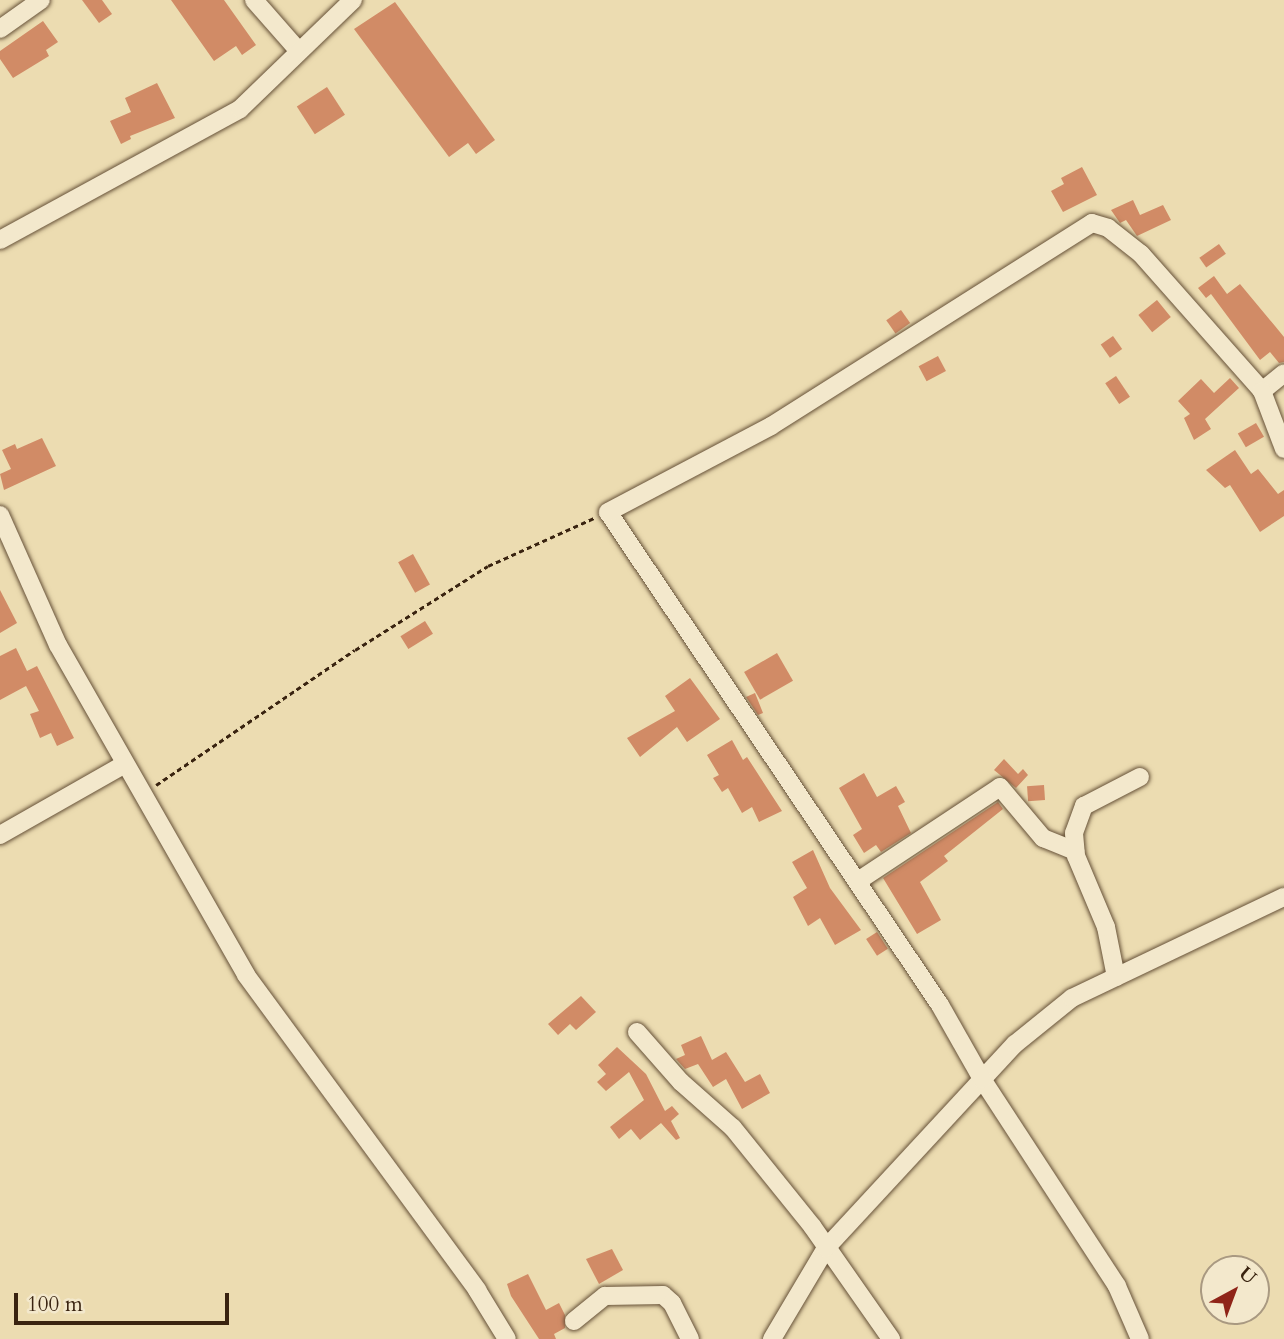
<!DOCTYPE html>
<html>
<head>
<meta charset="utf-8">
<style>
	body { margin:0 }
	#map { position:relative; width:1284px; height:1339px; overflow:hidden; background:#ecdcb1; font-family:Cardo,serif }
	div>[style] { position:absolute }
	.building>* { inset:0; background:#d18b66; transform-origin:0 0 }
	.path>* { height:2.5px; margin-top:-1.25px; transform-origin:0; background:repeating-linear-gradient(90deg,#392310 0 5px,transparent 0 8.5px) }
	.roads { filter:drop-shadow(0 0 2px #665138) drop-shadow(0 0 2px #665138) }
	.minor>* { height:18px; margin:-9px; padding:0 9px; transform-origin:9px; border-radius:9px; background:#f3e8cc }
	span { translate:-50% -50%; white-space:nowrap; text-align:center; line-height:1.15; -webkit-text-stroke:5px #f3e8cc; paint-order:stroke }
	.north { position:absolute; left:1200px; top:1255px; width:70px; height:70px; box-sizing:border-box; background:#f3e8cc; border:2px solid #a99981; border-radius:50%; rotate:41deg; font-size:19px; font-weight:700; line-height:28px; text-align:center; color:#392310 }
	.north::after { content:''; display:block; margin:auto; width:24px; height:32px; background:#8f2418; clip-path:polygon(50% 0,100% 100%,50% 72%,0 100%) }
	.scale { position:absolute; left:14px; top:1293px; width:215px; height:32px; box-sizing:border-box; border:4px solid #392310; border-top:0; padding-left:9px; font-size:21px; line-height:24px; white-space:nowrap; color:#392310; -webkit-text-stroke:5px #f3e8cc; paint-order:stroke }
</style>
</head>
<body>
<div id="map">
	<div class="building">
		<div style="clip-path:polygon(82px 0,102px 0,112px 14px,99px 23px)"></div>
		<div style="clip-path:polygon(171px 0,224px 0,256px 45px,242px 55px,236px 46px,214px 61px)"></div>
		<div style="clip-path:polygon(395px 2px,495px 140px,476px 154px,468px 143px,449px 157px,354px 29px)"></div>
		<div style="clip-path:polygon(43px 21px,58px 42px,46px 50px,49px 56px,13px 78px,0 59px,0 51px)"></div>
		<div style="clip-path:polygon(157px 83px,175px 118px,130px 136px,131px 139px,121px 144px,110px 121px,131px 112px,125px 98px)"></div>
		<div style="left:327px;top:87px;width:33px;height:36px;rotate:57deg"></div>
		<div style="clip-path:polygon(1082px 167px,1097px 195px,1063px 212px,1051px 191px,1064px 184px,1061px 178px)"></div>
		<div style="clip-path:polygon(1133px 200px,1140px 215px,1163px 205px,1171px 220px,1137px 236px,1126px 220px,1120px 223px,1111px 210px)"></div>
		<div style="left:1219px;top:244px;width:12px;height:24px;rotate:55deg"></div>
		<div style="clip-path:polygon(1214px 276px,1227px 294px,1240px 284px,1275px 326px,1284px 337px,1284px 362px,1279px 363px,1270px 352px,1260px 360px,1211px 294px,1206px 298px,1198px 288px)"></div>
		<div style="left:1157px;top:300px;width:22px;height:24px;rotate:51deg"></div>
		<div style="left:901px;top:310px;width:16px;height:18px;rotate:55deg"></div>
		<div style="left:1113px;top:336px;width:16px;height:15px;rotate:55deg"></div>
		<div style="left:938px;top:356px;width:17px;height:22px;rotate:62deg"></div>
		<div style="left:1116px;top:376px;width:25px;height:13px;rotate:56deg"></div>
		<div style="clip-path:polygon(1230px 378px,1239px 388px,1205px 419px,1211px 429px,1194px 440px,1184px 418px,1190px 414px,1178px 401px,1201px 379px,1214px 393px)"></div>
		<div style="left:1256px;top:423px;width:16px;height:21px;rotate:60deg"></div>
		<div style="clip-path:polygon(42px 438px,56px 466px,4px 490px,0 474px,11px 469px,2px 450px,15px 444px,17px 449px)"></div>
		<div style="clip-path:polygon(1235px 450px,1251px 474px,1258px 469px,1278px 494px,1284px 490px,1284px 516px,1260px 532px,1230px 485px,1225px 488px,1206px 470px)"></div>
		<div style="left:413px;top:554px;width:35px;height:17px;rotate:61deg"></div>
		<div style="clip-path:polygon(0 590px,17px 623px,0 633px)"></div>
		<div style="left:425px;top:621px;width:15px;height:29px;rotate:58deg"></div>
		<div style="clip-path:polygon(16px 648px,27px 671px,37px 666px,74px 738px,57px 746px,51px 733px,40px 738px,30px 714px,39px 711px,26px 686px,0 700px,0 656px)"></div>
		<div style="left:777px;top:653px;width:32px;height:38px;rotate:60deg"></div>
		<div style="clip-path:polygon(690px 678px,720px 719px,687px 742px,677px 727px,640px 757px,627px 738px,675px 711px,665px 696px)"></div>
		<div style="clip-path:polygon(755px 693px,763px 713px,758px 715px,746px 697px)"></div>
		<div style="clip-path:polygon(732px 740px,743px 760px,747px 757px,782px 811px,759px 822px,752px 807px,742px 813px,728px 788px,722px 792px,713px 778px,719px 775px,707px 755px)"></div>
		<div style="clip-path:polygon(1004px 759px,1018px 774px,1023px 769px,1028px 775px,1016px 788px,994px 770px)"></div>
		<div style="clip-path:polygon(864px 773px,877px 797px,896px 786px,905px 802px,898px 806px,911px 833px,881px 852px,876px 845px,864px 853px,853px 835px,862px 829px,839px 788px)"></div>
		<div style="left:1044px;top:785px;width:15px;height:17px;rotate:86deg"></div>
		<div style="clip-path:polygon(998px 802px,1003px 809px,944px 856px,948px 861px,920px 882px,941px 920px,917px 934px,883px 878px)"></div>
		<div style="clip-path:polygon(813px 850px,830px 888px,861px 930px,835px 945px,820px 918px,808px 926px,793px 897px,807px 888px,792px 862px)"></div>
		<div style="left:877px;top:932px;width:20px;height:13px;rotate:57deg"></div>
		<div style="clip-path:polygon(581px 996px,596px 1012px,576px 1030px,570px 1024px,558px 1035px,548px 1024px)"></div>
		<div style="clip-path:polygon(701px 1036px,712px 1060px,726px 1052px,745px 1082px,760px 1074px,770px 1093px,742px 1109px,726px 1079px,713px 1087px,698px 1064px,685px 1069px,676px 1059px,685px 1055px,681px 1045px)"></div>
		<div style="clip-path:polygon(617px 1047px,646px 1074px,665px 1111px,672px 1106px,679px 1114px,671px 1121px,680px 1138px,676px 1140px,661px 1123px,640px 1140px,631px 1129px,619px 1139px,610px 1127px,644px 1100px,629px 1072px,606px 1091px,597px 1082px,606px 1074px,598px 1065px)"></div>
		<div style="clip-path:polygon(612px 1249px,623px 1270px,599px 1284px,586px 1259px)"></div>
		<div style="clip-path:polygon(528px 1274px,546px 1310px,559px 1303px,565px 1315px,565px 1328px,554px 1334px,556px 1339px,539px 1339px,511px 1296px,507px 1284px)"></div>
	</div>
	<div class="path">
		<div style="left:156px;top:785px;width:240px;rotate:-34.2deg"></div>
		<div style="left:355px;top:650px;width:157px;rotate:-32.3deg"></div>
		<div style="left:488px;top:566px;width:116px;rotate:-24.4deg"></div>
	</div>
	<div class="roads">
		<div class="minor">
			<div style="left:254px;top:0;width:67px;rotate:48.7deg"></div>
			<div style="left:0;top:29px;width:50px;rotate:-35.3deg"></div>
			<div style="left:0;top:240px;width:273px;rotate:-28.6deg"></div>
			<div style="left:240px;top:109px;width:157px;rotate:-44deg"></div>
			<div style="left:1262px;top:391px;width:28px;rotate:-39deg"></div>
			<div style="left:0;top:515px;width:142px;rotate:66deg"></div>
			<div style="left:58px;top:645px;width:380px;rotate:60.3deg"></div>
			<div style="left:246px;top:975px;width:391px;rotate:53.7deg"></div>
			<div style="left:477px;top:1290px;width:57px;rotate:58.5deg"></div>
			<div style="left:0;top:835px;width:142px;rotate:-29.6deg"></div>
			<div style="left:858px;top:881px;width:170px;rotate:-33.5deg"></div>
			<div style="left:1000px;top:787px;width:67px;rotate:49.9deg"></div>
			<div style="left:1043px;top:838px;width:35px;rotate:22deg"></div>
			<div style="left:1116px;top:977px;width:51px;rotate:-101.3deg"></div>
			<div style="left:1106px;top:927px;width:77px;rotate:-112.9deg"></div>
			<div style="left:1076px;top:856px;width:23px;rotate:-95deg"></div>
			<div style="left:1074px;top:833px;width:29px;rotate:-70deg"></div>
			<div style="left:1084px;top:806px;width:63px;rotate:-27.4deg"></div>
			<div style="left:637px;top:1032px;width:67px;rotate:48.7deg"></div>
			<div style="left:681px;top:1082px;width:69px;rotate:41.5deg"></div>
			<div style="left:733px;top:1128px;width:126px;rotate:51.1deg"></div>
			<div style="left:812px;top:1226px;width:138px;rotate:55deg"></div>
			<div style="left:574px;top:1321px;width:40px;rotate:-39deg"></div>
			<div style="left:605px;top:1296px;width:58px;rotate:-1deg"></div>
			<div style="left:663px;top:1295px;width:12px;rotate:42deg"></div>
			<div style="left:672px;top:1303px;width:40px;rotate:63.4deg"></div>
			<div style="left:772px;top:1339px;width:106px;rotate:-59.3deg"></div>
			<div style="left:826px;top:1248px;width:278px;rotate:-47.2deg"></div>
			<div style="left:1015px;top:1044px;width:73px;rotate:-38.9deg"></div>
			<div style="left:1072px;top:998px;width:235px;rotate:-25.5deg"></div>
			<div style="left:1140px;top:1339px;width:58px;rotate:-113.5deg"></div>
			<div style="left:1117px;top:1286px;width:247px;rotate:-123.1deg"></div>
			<div style="left:982px;top:1079px;width:85px;rotate:-119.6deg"></div>
			<div style="left:940px;top:1005px;width:594px;rotate:-123.96deg"></div>
			<div style="left:608px;top:512px;width:184px;rotate:-27.8deg"></div>
			<div style="left:771px;top:426px;width:380px;rotate:-32.3deg"></div>
			<div style="left:1092px;top:223px;width:17px;rotate:17deg"></div>
			<div style="left:1108px;top:228px;width:42px;rotate:38.2deg"></div>
			<div style="left:1141px;top:254px;width:183px;rotate:48.5deg"></div>
			<div style="left:1262px;top:391px;width:62px;rotate:69.2deg"></div>
		</div>
	</div>
	<div class="north">U</div>
	<div class="scale">100 m</div>
</div>
</body>
</html>
